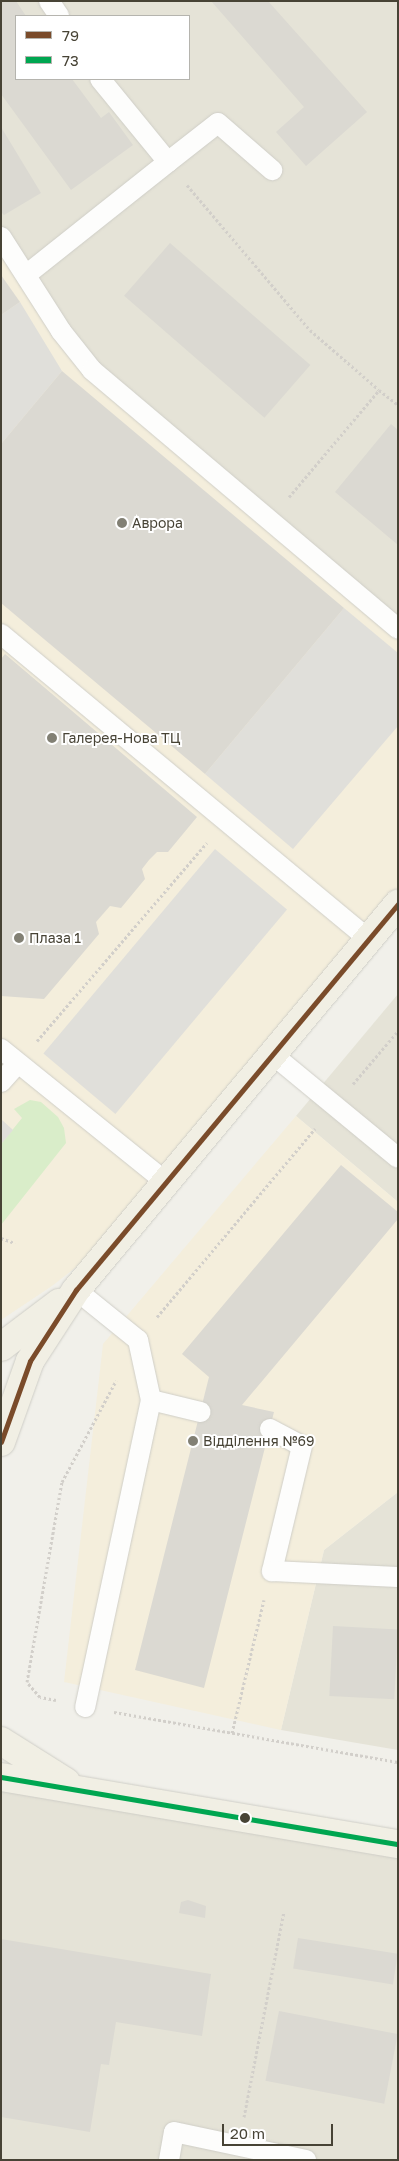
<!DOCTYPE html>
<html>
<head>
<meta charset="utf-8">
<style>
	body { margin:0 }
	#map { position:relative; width:399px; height:2161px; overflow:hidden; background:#f1f0ea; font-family:"Golos Text",sans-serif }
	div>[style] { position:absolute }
	.residential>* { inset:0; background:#e5e3d7 }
	.commercial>* { inset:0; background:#f4eedc }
	.green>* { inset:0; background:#d9edc9 }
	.parking>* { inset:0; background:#e0dfda; transform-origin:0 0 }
	.building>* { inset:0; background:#dbd9d2; transform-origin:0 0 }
	.path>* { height:3px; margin-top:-1.5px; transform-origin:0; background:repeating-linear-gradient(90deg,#d2cfca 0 2.5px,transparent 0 5px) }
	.roads { filter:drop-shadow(0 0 1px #cfcec7) drop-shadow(0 0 1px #cfcec7) }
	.lane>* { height:20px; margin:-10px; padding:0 10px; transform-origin:10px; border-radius:10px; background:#fdfdfc }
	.primary>* { height:28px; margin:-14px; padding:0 14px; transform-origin:14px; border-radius:14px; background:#f1efe4 }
	.bus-1>* { height:5px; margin:-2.5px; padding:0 2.5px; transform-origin:2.5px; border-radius:2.5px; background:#7a4b2a }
	.bus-2>* { height:5px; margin:-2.5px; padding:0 2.5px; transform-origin:2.5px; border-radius:2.5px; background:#00a651 }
	.dots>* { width:14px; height:14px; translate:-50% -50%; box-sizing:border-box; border:2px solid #fff; border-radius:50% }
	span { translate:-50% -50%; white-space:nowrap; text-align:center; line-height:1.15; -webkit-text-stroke:4px #fff; paint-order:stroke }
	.poi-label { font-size:14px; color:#474335 }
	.left { translate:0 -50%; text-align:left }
	.frame { position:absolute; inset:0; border:2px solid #474335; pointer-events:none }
	.legend { position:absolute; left:15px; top:15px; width:175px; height:65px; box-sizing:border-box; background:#fff; border:1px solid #b5b4ae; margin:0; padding:6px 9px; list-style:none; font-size:15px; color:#474335 }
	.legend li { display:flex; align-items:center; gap:10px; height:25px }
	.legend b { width:25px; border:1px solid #b5b4ae }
	.scale { position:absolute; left:222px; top:2124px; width:111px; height:22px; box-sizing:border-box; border:2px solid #474335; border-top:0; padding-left:6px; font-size:15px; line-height:18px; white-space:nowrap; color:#474335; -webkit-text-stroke:4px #fff; paint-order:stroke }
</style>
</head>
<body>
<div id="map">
	<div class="residential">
		<div style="clip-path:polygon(evenodd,1px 1px,398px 1px,398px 629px,92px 370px,1px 237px,1px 1px,16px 16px,189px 16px,189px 79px,16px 79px,16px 16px)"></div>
		<div style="clip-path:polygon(398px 994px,398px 1202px,296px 1116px)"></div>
		<div style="clip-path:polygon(398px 1492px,398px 1750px,281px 1730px,324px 1550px)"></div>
		<div style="clip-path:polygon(1px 1777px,398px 1844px,398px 2160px,1px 2160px)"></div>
	</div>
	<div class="commercial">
		<div style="clip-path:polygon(1px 237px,61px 330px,398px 629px,398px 904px,130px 1225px,52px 1286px,1px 1320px)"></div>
		<div style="clip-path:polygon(296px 1116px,398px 1202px,398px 1492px,324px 1550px,281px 1730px,64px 1682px,103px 1344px)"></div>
	</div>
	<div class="green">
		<div style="clip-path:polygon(30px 1100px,41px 1102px,58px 1117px,64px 1128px,66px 1143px,1px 1225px,1px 1144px,22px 1118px,14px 1109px)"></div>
	</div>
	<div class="parking">
		<div style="clip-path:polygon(20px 302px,62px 371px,1px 444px,1px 315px)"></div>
		<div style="clip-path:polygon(344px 608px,398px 653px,398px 726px,293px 849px,205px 774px)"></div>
		<div style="left:215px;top:849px;width:94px;height:267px;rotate:40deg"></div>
		<div style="clip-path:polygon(1px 1119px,13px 1130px,1px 1144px)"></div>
	</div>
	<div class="building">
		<div style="clip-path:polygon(1px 1px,16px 1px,26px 16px,16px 16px,16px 79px,72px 79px,101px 118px,109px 112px,133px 145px,71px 190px,1px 94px)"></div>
		<div style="clip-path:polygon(211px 1px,268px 1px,367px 112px,306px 166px,276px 132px,304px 107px)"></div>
		<div style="clip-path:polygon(1px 127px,41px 193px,4px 215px,1px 212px)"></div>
		<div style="left:170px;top:243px;width:186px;height:70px;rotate:41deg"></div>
		<div style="clip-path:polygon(1px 275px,20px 302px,1px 315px)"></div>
		<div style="clip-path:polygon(62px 371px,344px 608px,205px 774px,1px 603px,1px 444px)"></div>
		<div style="clip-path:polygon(391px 424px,398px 430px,398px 545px,335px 492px)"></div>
		<div style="clip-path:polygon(5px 654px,197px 817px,168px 852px,157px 852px,149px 860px,142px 869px,145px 879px,121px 908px,110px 906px,96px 922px,99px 934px,44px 999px,1px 996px,1px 659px)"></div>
		<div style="clip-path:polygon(341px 1165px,398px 1212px,398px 1219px,242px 1405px,274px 1412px,204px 1688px,135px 1670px,209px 1377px,182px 1354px)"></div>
		<div style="left:333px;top:1626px;width:65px;height:70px;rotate:3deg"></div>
		<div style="clip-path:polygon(188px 1900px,206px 1906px,205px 1918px,179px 1913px,181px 1902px)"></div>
		<div style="left:298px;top:1938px;width:101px;height:31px;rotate:9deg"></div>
		<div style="clip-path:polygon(1px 1939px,211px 1974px,202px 2036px,116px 2022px,109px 2065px,101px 2064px,90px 2132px,1px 2117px)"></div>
		<div style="left:279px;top:2011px;width:121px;height:71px;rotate:11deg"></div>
	</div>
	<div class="path">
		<div style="left:187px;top:185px;width:190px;rotate:49.7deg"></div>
		<div style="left:310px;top:330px;width:91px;rotate:41deg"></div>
		<div style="left:289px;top:497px;width:140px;rotate:-49.9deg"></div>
		<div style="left:379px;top:390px;width:24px;rotate:38deg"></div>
		<div style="left:37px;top:1041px;width:261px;rotate:-49.4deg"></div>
		<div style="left:353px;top:1084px;width:70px;rotate:-49.7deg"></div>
		<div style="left:1px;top:1238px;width:15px;rotate:20deg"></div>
		<div style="left:157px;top:1317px;width:246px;rotate:-50deg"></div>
		<div style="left:56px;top:1700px;width:16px;rotate:-169deg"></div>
		<div style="left:40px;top:1697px;width:20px;rotate:-131deg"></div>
		<div style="left:27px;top:1682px;width:203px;rotate:-80.1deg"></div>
		<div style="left:62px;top:1482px;width:115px;rotate:-61.9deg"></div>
		<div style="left:114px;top:1712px;width:288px;rotate:10deg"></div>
		<div style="left:232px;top:1733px;width:137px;rotate:-76.5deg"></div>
		<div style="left:244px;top:2117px;width:209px;rotate:-79deg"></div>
	</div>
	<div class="roads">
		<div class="lane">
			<div style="left:49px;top:1px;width:18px;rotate:56deg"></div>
			<div style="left:168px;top:162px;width:63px;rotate:-38deg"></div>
			<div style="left:218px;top:123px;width:72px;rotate:41deg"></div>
			<div style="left:1px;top:237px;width:112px;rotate:57.4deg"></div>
			<div style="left:61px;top:331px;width:50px;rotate:51.5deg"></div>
			<div style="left:92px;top:370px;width:401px;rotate:40.2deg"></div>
			<div style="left:26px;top:275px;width:181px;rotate:-38.5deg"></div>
			<div style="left:168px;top:162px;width:107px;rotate:-129.3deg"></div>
			<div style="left:1px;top:634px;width:477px;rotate:39.7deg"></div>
			<div style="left:1px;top:1049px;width:212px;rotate:38.9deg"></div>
			<div style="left:272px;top:1054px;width:163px;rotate:39.5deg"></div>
			<div style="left:1px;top:1082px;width:25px;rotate:-48deg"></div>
			<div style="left:76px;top:1290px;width:80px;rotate:38.9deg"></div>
			<div style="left:138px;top:1340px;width:61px;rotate:77.8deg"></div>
			<div style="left:151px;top:1400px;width:314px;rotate:102.1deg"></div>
			<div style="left:151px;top:1400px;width:51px;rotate:13.5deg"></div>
			<div style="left:270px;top:1429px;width:36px;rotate:28deg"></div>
			<div style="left:302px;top:1446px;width:129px;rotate:103.5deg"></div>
			<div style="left:272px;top:1571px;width:126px;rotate:2.7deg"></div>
			<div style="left:169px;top:2160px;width:28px;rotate:-80deg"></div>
			<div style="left:174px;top:2132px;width:135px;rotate:12deg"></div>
		</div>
		<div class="primary">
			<div style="left:1px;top:1347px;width:73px;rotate:-37.2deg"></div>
			<div style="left:1px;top:1442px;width:86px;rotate:-70.3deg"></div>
			<div style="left:30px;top:1361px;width:85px;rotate:-57.1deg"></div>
			<div style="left:76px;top:1290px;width:503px;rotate:-50.17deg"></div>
			<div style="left:1px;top:1741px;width:77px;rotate:32.2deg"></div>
			<div style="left:1px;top:1777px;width:403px;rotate:9.6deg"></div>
		</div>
	</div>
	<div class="bus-1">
		<div style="left:1px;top:1442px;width:86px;rotate:-70.3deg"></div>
		<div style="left:30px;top:1361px;width:85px;rotate:-57.1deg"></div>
		<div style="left:76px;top:1290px;width:503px;rotate:-50.17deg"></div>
	</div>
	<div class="bus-2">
		<div style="left:1px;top:1777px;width:403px;rotate:9.6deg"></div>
	</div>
	<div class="dots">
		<div style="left:122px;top:523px;background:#828074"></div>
		<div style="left:52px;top:738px;background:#828074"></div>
		<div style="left:19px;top:938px;background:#828074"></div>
		<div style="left:193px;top:1441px;background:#828074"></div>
		<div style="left:245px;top:1818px;background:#474335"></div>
	</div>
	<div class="poi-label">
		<span class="left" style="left:132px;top:523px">Аврора</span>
		<span class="left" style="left:62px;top:738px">Галерея-Нова ТЦ</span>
		<span class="left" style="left:29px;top:938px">Плаза 1</span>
		<span class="left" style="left:203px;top:1441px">Відділення №69</span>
	</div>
	<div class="frame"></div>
	<ul class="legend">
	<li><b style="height:6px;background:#7a4b2a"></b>79</li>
	<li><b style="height:6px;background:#00a651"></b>73</li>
	</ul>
	<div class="scale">20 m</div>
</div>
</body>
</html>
